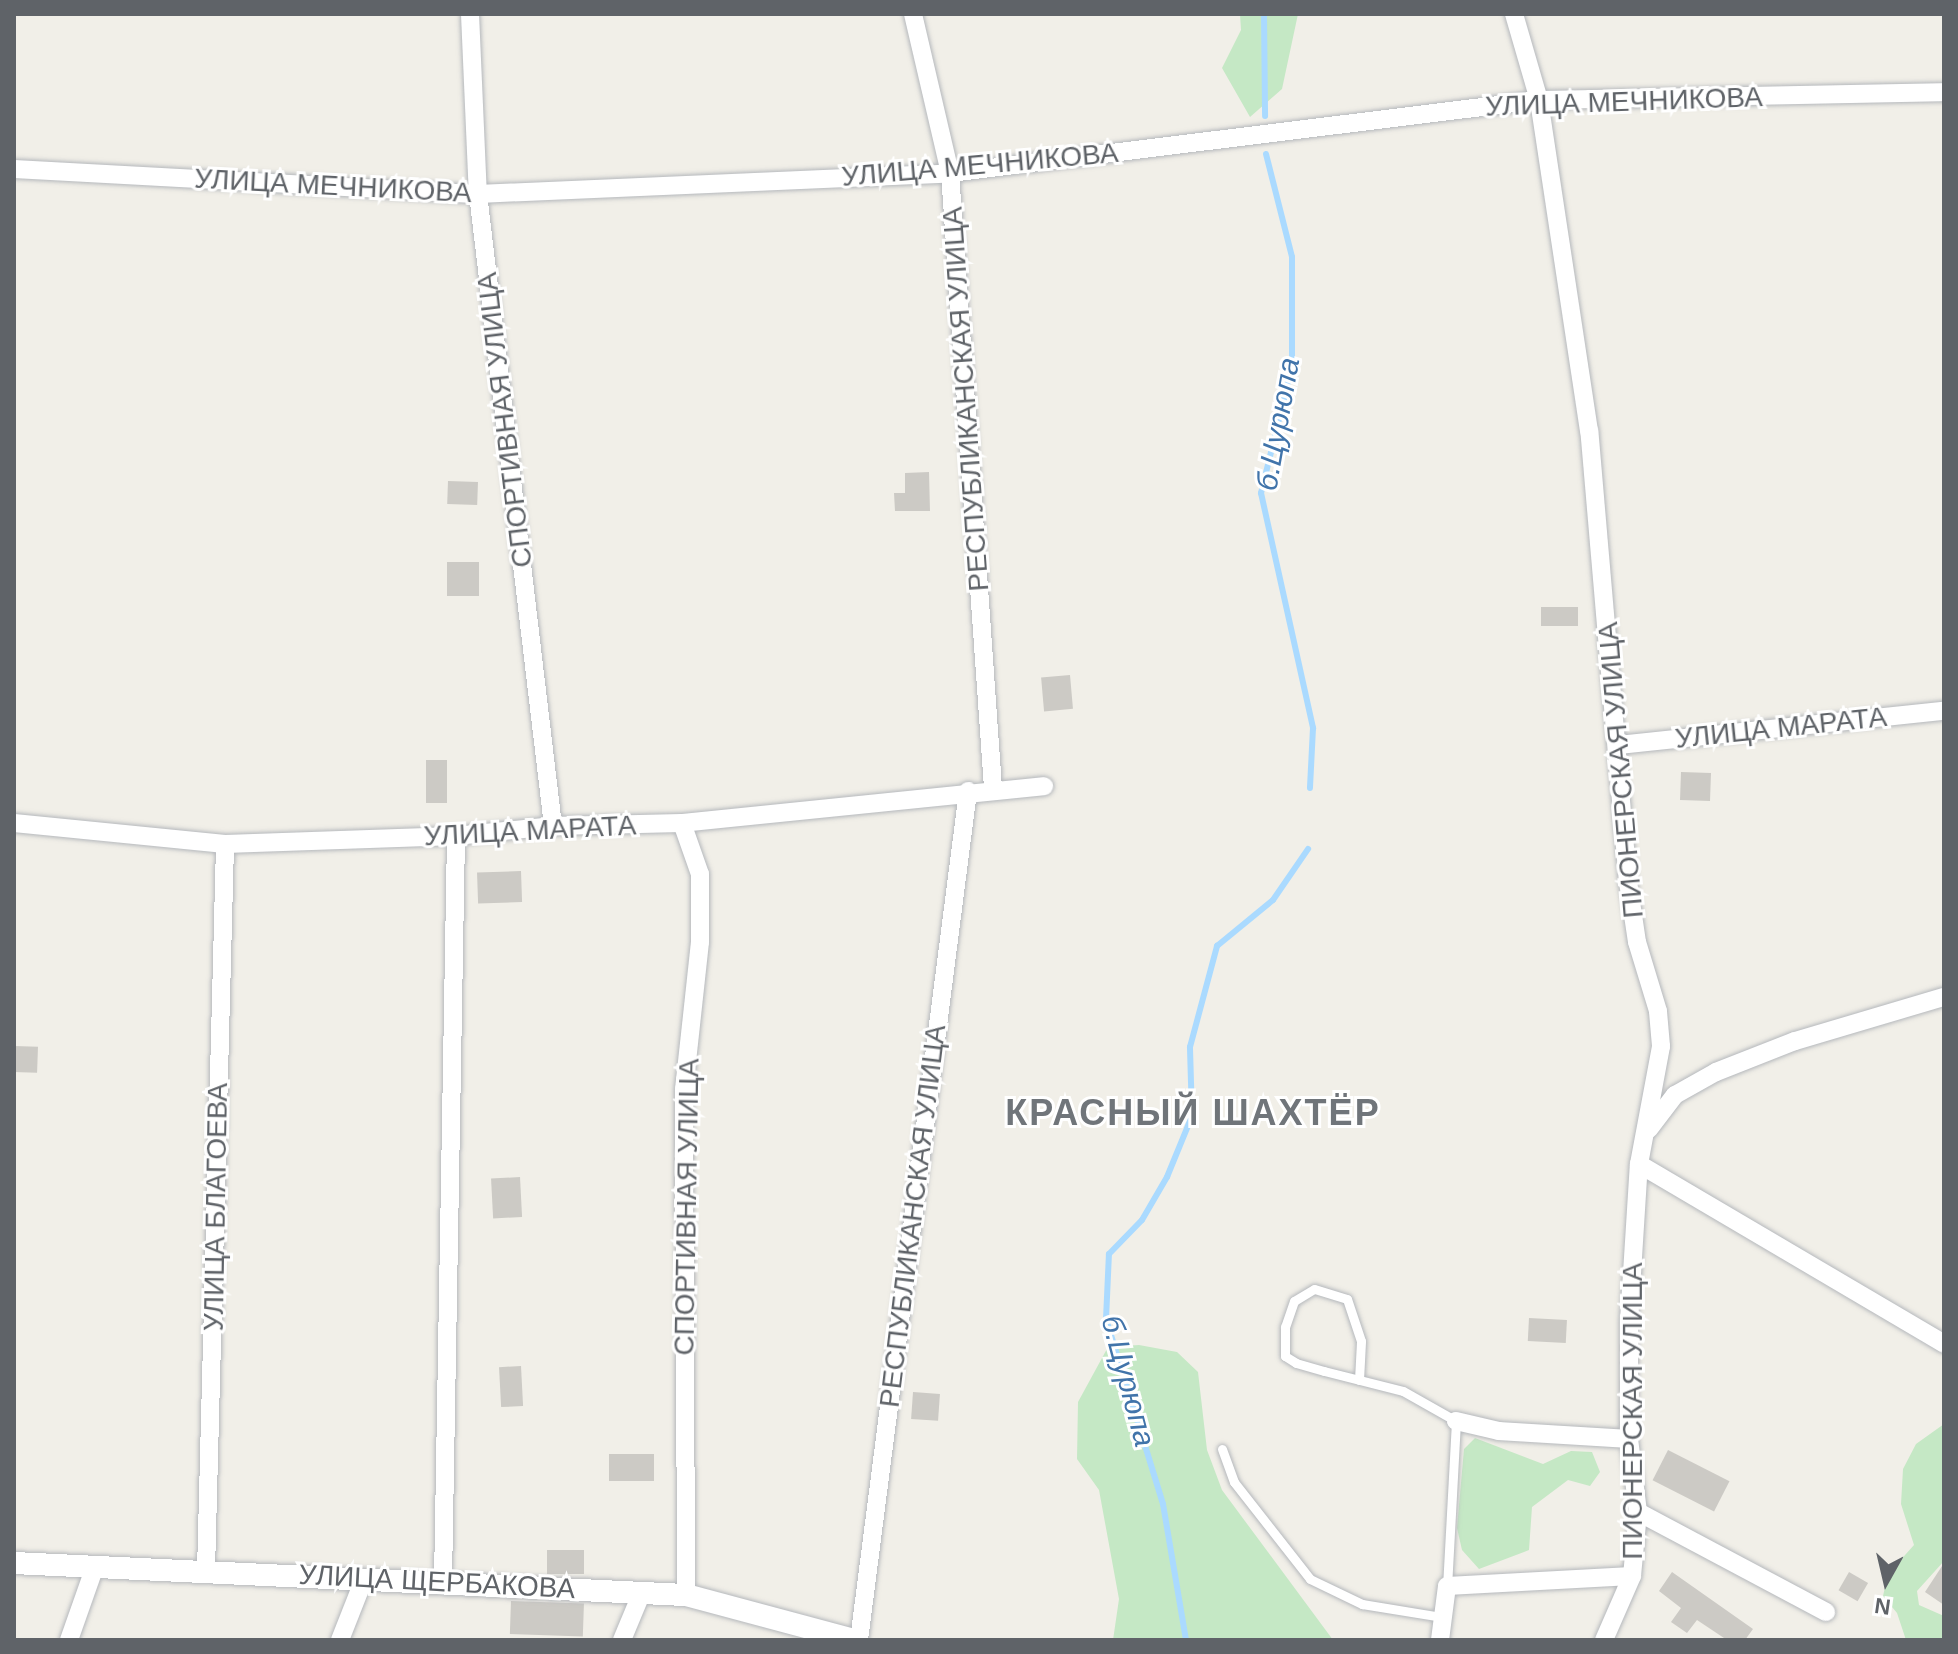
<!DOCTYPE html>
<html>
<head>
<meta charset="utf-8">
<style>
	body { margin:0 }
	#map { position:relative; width:1958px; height:1654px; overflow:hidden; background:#f1efe8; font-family:Arial,sans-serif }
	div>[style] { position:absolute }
	.green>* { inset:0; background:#c5e8c5 }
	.stream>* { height:6px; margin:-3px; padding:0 3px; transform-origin:3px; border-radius:3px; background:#aadaff }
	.building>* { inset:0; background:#cccac5; transform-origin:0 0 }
	.roads { filter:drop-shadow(0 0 2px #b5b8bc) drop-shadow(0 0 2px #b5b8bc) }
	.service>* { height:9px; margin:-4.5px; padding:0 4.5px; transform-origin:4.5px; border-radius:4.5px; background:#fff }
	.minor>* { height:18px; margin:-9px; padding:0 9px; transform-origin:9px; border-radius:9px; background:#fff }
	.tertiary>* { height:22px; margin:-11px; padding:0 11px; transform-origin:11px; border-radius:11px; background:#fff }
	span { translate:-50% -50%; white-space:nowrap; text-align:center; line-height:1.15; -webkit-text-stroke:6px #fff; paint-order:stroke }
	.street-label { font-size:28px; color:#5f6368 }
	.water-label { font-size:30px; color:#4174aa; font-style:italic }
	.district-label { font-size:36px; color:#70757a; font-weight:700; letter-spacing:2px }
	.frame { position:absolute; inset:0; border:16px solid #5f6368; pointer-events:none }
	.north { position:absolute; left:1846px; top:1542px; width:80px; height:80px; -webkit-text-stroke:6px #fff; paint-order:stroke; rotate:188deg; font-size:22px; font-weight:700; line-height:32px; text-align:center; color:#5f6368 }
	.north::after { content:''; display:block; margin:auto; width:28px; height:36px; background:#5f6368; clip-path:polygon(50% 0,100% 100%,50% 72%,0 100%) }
</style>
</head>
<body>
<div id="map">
	<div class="green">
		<div style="clip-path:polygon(1240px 14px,1298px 14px,1282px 89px,1250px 117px,1222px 68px,1241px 30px)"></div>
		<div style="clip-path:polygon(1139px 1345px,1177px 1352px,1198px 1372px,1207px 1450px,1222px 1490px,1333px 1640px,1113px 1640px,1119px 1599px,1099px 1490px,1077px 1459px,1078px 1402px,1108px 1347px)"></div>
		<div style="clip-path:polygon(1944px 1424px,1944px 1561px,1917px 1591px,1919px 1605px,1944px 1616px,1944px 1640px,1906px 1640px,1897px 1613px,1883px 1596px,1888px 1574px,1914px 1545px,1901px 1504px,1903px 1469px,1916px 1444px)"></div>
		<div style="clip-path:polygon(1475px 1438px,1543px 1464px,1571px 1451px,1592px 1452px,1600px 1472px,1590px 1486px,1568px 1480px,1532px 1507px,1529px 1550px,1479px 1569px,1462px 1550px,1457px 1528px,1464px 1449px)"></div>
	</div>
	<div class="stream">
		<div style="left:1264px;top:14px;width:102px;rotate:89.4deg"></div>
		<div style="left:1266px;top:154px;width:106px;rotate:75.8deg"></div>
		<div style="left:1292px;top:257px;width:109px;rotate:90deg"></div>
		<div style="left:1292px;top:366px;width:131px;rotate:103.7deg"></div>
		<div style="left:1261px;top:493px;width:241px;rotate:77.5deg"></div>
		<div style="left:1313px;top:728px;width:60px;rotate:92.9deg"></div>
		<div style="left:1186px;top:1640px;width:138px;rotate:-99.6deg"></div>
		<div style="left:1163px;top:1504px;width:194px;rotate:-107.1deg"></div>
		<div style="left:1106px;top:1319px;width:65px;rotate:-87.4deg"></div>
		<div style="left:1109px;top:1254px;width:47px;rotate:-45.9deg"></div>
		<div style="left:1142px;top:1220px;width:50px;rotate:-59.8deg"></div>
		<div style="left:1167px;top:1177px;width:66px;rotate:-67.7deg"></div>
		<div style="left:1192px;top:1116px;width:69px;rotate:-91.7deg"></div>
		<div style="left:1190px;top:1047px;width:105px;rotate:-75deg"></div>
		<div style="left:1217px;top:946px;width:72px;rotate:-39.4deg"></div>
		<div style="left:1273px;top:900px;width:62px;rotate:-55.5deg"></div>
	</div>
	<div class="building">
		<div style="clip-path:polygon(929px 472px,930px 511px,895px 511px,894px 493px,905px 493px,905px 473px)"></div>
		<div style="left:448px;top:481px;width:30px;height:23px;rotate:2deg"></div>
		<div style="left:447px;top:562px;width:32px;height:34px"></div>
		<div style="left:1578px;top:607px;width:19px;height:37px;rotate:90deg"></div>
		<div style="left:1070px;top:675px;width:34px;height:29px;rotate:85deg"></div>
		<div style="left:426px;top:760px;width:21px;height:43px"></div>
		<div style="left:1681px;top:772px;width:30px;height:28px;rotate:2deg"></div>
		<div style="left:521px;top:871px;width:31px;height:44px;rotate:88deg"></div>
		<div style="left:14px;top:1046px;width:24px;height:26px;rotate:2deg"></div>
		<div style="left:520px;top:1177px;width:40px;height:29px;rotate:87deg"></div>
		<div style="left:1529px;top:1318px;width:38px;height:23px;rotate:3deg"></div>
		<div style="left:521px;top:1366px;width:40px;height:22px;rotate:87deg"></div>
		<div style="left:913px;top:1392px;width:27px;height:27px;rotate:4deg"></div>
		<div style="left:1668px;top:1450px;width:69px;height:34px;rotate:27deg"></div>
		<div style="left:609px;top:1454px;width:45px;height:27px"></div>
		<div style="left:547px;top:1550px;width:37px;height:24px"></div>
		<div style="clip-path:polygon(1944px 1563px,1944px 1605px,1925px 1592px)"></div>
		<div style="clip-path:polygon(1672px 1572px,1753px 1629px,1745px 1640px,1727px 1640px,1697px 1620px,1687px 1633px,1671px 1622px,1681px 1608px,1659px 1591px)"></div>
		<div style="left:1849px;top:1572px;width:22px;height:21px;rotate:30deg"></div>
		<div style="left:511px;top:1601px;width:73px;height:33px;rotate:2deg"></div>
	</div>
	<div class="roads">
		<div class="service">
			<div style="left:1359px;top:1380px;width:39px;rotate:-87deg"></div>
			<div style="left:1361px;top:1341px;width:44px;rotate:-108.4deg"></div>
			<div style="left:1347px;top:1299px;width:34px;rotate:-163deg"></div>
			<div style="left:1314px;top:1289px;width:23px;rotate:149deg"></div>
			<div style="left:1294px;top:1301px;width:28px;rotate:109deg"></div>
			<div style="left:1285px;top:1327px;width:29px;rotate:90deg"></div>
			<div style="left:1285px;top:1356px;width:13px;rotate:32deg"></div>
			<div style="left:1296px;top:1363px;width:29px;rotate:16deg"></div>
			<div style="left:1324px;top:1371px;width:81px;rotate:14.2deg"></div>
			<div style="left:1403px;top:1391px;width:61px;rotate:29.5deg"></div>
			<div style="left:1456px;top:1421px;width:165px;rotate:93.1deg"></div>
			<div style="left:1222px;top:1449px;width:35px;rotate:70deg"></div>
			<div style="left:1234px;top:1482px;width:123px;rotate:51.9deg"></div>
			<div style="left:1310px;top:1579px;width:58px;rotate:25.7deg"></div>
			<div style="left:1362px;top:1604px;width:80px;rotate:9.3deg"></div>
		</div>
		<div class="minor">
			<div style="left:470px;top:14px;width:180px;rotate:87.5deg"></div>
			<div style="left:478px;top:194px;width:636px;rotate:83.23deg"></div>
			<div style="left:913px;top:14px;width:163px;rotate:76.9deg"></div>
			<div style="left:950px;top:173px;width:617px;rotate:86deg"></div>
			<div style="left:14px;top:169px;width:465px;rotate:3.1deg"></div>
			<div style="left:478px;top:194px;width:472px;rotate:-2.5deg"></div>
			<div style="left:950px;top:173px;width:594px;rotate:-7.07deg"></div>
			<div style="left:1539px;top:100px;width:405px;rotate:-1.1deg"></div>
			<div style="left:1618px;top:745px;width:328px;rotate:-6deg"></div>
			<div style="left:14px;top:823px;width:212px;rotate:5.7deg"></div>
			<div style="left:225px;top:844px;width:231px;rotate:-2deg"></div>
			<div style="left:456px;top:836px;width:98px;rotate:-5.9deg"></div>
			<div style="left:553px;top:826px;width:129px;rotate:-1.3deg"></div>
			<div style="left:682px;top:823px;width:364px;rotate:-5.8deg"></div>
			<div style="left:682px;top:823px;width:54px;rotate:70.6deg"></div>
			<div style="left:700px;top:874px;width:68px;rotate:90deg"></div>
			<div style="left:700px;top:942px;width:148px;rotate:96.2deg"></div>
			<div style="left:684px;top:1089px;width:506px;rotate:89.77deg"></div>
			<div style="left:1649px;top:1129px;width:43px;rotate:-52.6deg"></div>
			<div style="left:1675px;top:1095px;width:47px;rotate:-29.3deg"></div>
			<div style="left:1716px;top:1072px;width:85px;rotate:-21.4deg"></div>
			<div style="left:1795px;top:1041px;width:155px;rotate:-16.5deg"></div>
			<div style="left:1639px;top:1164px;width:354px;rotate:30.5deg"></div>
			<div style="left:1456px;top:1421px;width:44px;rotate:13.1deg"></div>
			<div style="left:1499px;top:1431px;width:130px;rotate:3.5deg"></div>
			<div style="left:1638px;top:1512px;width:213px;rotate:28deg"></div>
			<div style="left:206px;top:1571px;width:727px;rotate:-88.5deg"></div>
			<div style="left:443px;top:1581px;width:745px;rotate:-89deg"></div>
			<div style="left:69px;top:1640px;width:78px;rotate:-70.6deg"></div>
			<div style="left:340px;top:1640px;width:66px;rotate:-68.5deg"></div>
			<div style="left:622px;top:1640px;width:52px;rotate:-67.4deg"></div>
			<div style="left:859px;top:1640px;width:856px;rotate:-82.68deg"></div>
			<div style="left:1440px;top:1640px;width:54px;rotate:-82.6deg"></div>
			<div style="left:1447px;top:1586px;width:185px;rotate:-3.1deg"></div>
			<div style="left:1632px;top:1576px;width:64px;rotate:-84.6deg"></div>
			<div style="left:1638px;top:1512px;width:74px;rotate:-97deg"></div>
			<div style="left:1629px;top:1439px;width:118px;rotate:-90deg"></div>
			<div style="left:1629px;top:1321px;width:157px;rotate:-86.4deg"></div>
			<div style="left:1639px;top:1164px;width:120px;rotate:-79.4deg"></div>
			<div style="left:1661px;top:1046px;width:35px;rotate:-95deg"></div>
			<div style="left:1658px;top:1011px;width:72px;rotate:-106.9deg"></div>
			<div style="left:1637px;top:942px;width:61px;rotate:-98.5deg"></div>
			<div style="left:1628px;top:882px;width:453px;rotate:-94.9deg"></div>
			<div style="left:1589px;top:431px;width:335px;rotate:-98.6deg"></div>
			<div style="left:1539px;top:100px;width:90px;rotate:-106.2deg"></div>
			<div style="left:1604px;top:1640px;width:70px;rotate:-66.4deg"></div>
		</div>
		<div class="tertiary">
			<div style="left:14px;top:1563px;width:673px;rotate:2.73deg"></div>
			<div style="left:686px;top:1595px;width:174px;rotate:15deg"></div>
		</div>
	</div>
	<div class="street-label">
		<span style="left:1624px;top:102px;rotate:-2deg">УЛИЦА МЕЧНИКОВА</span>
		<span style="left:980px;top:165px;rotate:-5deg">УЛИЦА МЕЧНИКОВА</span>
		<span style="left:333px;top:186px;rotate:3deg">УЛИЦА МЕЧНИКОВА</span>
		<span style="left:966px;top:399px;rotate:-94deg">РЕСПУБЛИКАНСКАЯ УЛИЦА</span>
		<span style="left:505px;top:420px;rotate:-97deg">СПОРТИВНАЯ УЛИЦА</span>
		<span style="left:1781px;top:728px;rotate:-6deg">УЛИЦА МАРАТА</span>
		<span style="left:1621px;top:770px;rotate:-95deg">ПИОНЕРСКАЯ УЛИЦА</span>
		<span style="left:530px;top:831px;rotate:-3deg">УЛИЦА МАРАТА</span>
		<span style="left:216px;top:1207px;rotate:-89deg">УЛИЦА БЛАГОЕВА</span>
		<span style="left:687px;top:1207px;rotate:-89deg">СПОРТИВНАЯ УЛИЦА</span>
		<span style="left:913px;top:1216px;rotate:-83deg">РЕСПУБЛИКАНСКАЯ УЛИЦА</span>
		<span style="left:1633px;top:1411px;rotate:-90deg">ПИОНЕРСКАЯ УЛИЦА</span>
		<span style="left:437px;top:1582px;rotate:3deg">УЛИЦА ЩЕРБАКОВА</span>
	</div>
	<div class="water-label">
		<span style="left:1278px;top:424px;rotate:-80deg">б.Цурюпа</span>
		<span style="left:1128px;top:1381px;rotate:75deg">б.Цурюпа</span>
	</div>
	<div class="district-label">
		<span style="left:1193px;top:1113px">КРАСНЫЙ ШАХТЁР</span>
	</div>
	<div class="frame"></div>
	<div class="north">N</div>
</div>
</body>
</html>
